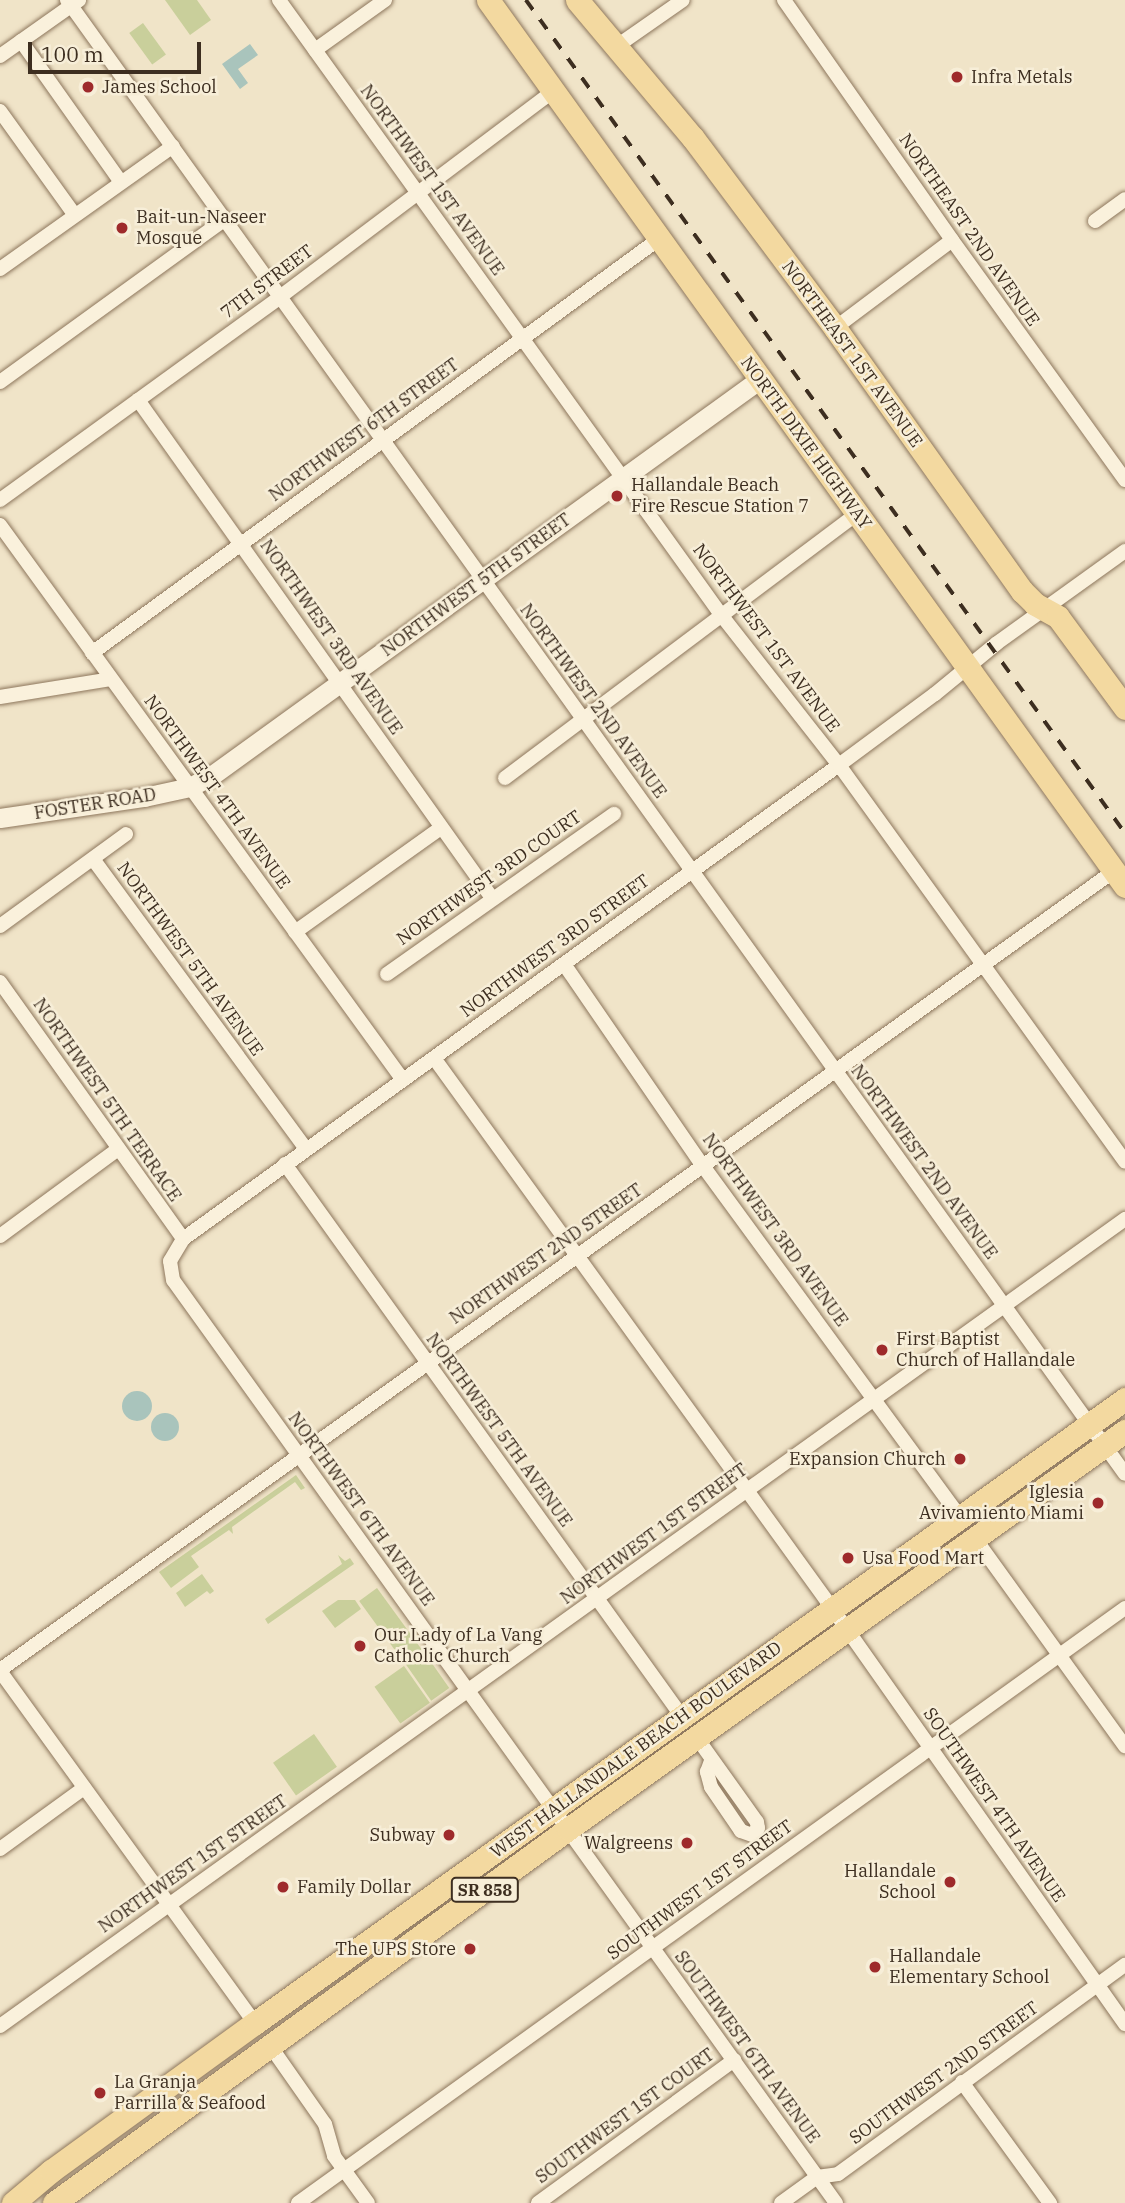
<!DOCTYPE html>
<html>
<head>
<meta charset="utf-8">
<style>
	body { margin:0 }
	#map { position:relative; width:1125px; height:2203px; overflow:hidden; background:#f0e4c8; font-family:"IBM Plex Serif",serif }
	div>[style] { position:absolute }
	.green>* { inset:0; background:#c9cf9b; transform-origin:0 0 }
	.water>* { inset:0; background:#a9c4bc }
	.round { border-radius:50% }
	.roads { filter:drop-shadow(0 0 2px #8d765c) drop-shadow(0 0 2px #8d765c) }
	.street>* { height:14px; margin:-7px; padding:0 7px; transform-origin:7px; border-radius:7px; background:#faf1dc }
	.secondary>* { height:19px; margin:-9.5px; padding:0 9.5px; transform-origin:9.5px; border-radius:9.5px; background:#faf1dc }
	.primary>* { height:23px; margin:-11.5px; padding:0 11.5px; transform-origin:11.5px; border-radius:11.5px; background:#f3d9a0 }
	.rail>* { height:3.5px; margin-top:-1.75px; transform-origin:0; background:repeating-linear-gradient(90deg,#3d2e20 0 12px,transparent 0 24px) }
	.dots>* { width:19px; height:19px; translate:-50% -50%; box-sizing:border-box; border:4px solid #f7eed8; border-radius:50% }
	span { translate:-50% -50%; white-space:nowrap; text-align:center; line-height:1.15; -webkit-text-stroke:5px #f7eed8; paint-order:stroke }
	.shield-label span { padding:2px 5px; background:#f7eed8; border:2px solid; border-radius:5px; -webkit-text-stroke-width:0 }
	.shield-label { font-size:16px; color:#3d2e20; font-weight:700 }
	.poi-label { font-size:18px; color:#3d2e20 }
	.left { translate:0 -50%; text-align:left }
	.right { translate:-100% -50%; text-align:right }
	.street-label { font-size:18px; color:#3d2e20 }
	.scale { position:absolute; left:28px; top:42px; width:173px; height:32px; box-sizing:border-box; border:4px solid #3d2e20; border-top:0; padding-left:9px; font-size:21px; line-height:24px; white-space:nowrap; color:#3d2e20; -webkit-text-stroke:5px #f7eed8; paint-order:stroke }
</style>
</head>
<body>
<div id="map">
	<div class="green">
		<div style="clip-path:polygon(165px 0,197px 0,211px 20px,190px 35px)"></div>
		<div style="left:143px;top:23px;width:39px;height:17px;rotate:54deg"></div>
		<div style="clip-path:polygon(296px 1475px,305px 1488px,301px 1490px,295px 1482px,232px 1527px,233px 1534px,229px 1530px,191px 1556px,199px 1567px,171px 1588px,159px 1572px)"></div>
		<div style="clip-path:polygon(338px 1555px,345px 1561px,350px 1558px,354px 1564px,268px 1624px,265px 1619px,342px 1564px)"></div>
		<div style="clip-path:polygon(202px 1574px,214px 1591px,210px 1594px,207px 1591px,185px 1607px,176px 1593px)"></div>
		<div style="left:377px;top:1588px;width:77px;height:22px;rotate:54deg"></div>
		<div style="clip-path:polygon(338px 1600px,355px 1600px,361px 1609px,335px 1628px,322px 1611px)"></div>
		<div style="left:424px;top:1652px;width:44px;height:22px;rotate:55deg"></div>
		<div style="left:404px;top:1666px;width:45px;height:36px;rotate:55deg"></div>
		<div style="left:314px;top:1734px;width:40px;height:50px;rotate:55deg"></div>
	</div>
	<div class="water">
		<div style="clip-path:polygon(250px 44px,258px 55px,238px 69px,248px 83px,240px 89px,222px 64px)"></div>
		<div class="round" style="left:122px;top:1391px;width:30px;height:30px"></div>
		<div class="round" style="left:151px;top:1413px;width:28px;height:28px"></div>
	</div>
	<div class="roads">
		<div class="street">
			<div style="left:67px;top:0;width:1814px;rotate:54.33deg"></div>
			<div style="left:279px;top:0;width:759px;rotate:54.28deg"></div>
			<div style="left:722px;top:616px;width:189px;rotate:51.9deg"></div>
			<div style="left:839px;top:765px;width:489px;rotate:54.2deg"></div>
			<div style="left:784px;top:0;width:293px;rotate:55deg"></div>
			<div style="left:952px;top:240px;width:296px;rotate:54.2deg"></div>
			<div style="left:21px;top:41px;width:173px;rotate:54.7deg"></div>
			<div style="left:617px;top:46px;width:80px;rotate:-34.9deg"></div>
			<div style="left:315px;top:50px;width:86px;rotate:-35.5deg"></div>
			<div style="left:0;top:56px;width:97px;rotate:-35.3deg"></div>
			<div style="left:0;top:111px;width:127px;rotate:54.3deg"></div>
			<div style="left:1095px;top:221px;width:37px;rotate:-36deg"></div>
			<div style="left:0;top:269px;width:212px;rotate:-35.4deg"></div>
			<div style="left:835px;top:328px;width:146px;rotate:-36.9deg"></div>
			<div style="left:0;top:382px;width:278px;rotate:-35.9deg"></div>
			<div style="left:138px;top:400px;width:611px;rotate:54.59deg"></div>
			<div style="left:0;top:500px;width:346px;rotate:-35.9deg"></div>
			<div style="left:280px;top:297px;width:342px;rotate:-37deg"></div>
			<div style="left:0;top:525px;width:686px;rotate:54.02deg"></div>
			<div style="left:92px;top:653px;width:702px;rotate:-36.14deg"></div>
			<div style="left:0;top:697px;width:112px;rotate:-9.2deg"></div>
			<div style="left:505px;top:778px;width:440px;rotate:-36.9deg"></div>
			<div style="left:93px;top:859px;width:360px;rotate:53.7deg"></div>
			<div style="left:0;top:926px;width:156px;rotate:-36.1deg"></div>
			<div style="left:295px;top:932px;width:179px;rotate:-35.5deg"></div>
			<div style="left:564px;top:964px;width:245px;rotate:55.5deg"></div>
			<div style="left:703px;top:1166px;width:434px;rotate:53.8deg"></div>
			<div style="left:387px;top:974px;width:278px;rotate:-35.2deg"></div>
			<div style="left:0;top:982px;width:315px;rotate:54.5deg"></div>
			<div style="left:434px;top:1058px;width:679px;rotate:54.11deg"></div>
			<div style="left:832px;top:1608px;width:509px;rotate:54.84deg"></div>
			<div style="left:285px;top:1164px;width:682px;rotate:54.31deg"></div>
			<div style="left:0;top:1236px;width:147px;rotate:-36.4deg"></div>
			<div style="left:974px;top:1537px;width:258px;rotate:54.2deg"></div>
			<div style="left:0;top:1670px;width:1371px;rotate:-35.65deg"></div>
			<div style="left:0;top:1671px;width:435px;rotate:54.1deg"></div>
			<div style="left:697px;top:1738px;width:103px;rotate:54.5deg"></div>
			<div style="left:757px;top:1822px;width:6px;rotate:81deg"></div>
			<div style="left:758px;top:1828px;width:9px;rotate:131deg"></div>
			<div style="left:752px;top:1835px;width:12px;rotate:-160deg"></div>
			<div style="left:741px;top:1831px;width:53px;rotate:-124.3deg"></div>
			<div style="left:711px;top:1787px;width:16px;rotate:-105deg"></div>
			<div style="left:707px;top:1772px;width:12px;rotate:-70deg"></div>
			<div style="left:0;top:1849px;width:104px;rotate:-36deg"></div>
			<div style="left:0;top:2026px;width:1385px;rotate:-35.65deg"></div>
			<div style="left:271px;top:2047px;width:94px;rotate:55deg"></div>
			<div style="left:325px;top:2124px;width:33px;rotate:74deg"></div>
			<div style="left:334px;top:2156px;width:58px;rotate:54.1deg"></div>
			<div style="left:962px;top:2082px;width:150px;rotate:54deg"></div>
			<div style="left:298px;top:2203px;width:1019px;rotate:-35.73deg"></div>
			<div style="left:538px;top:2203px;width:243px;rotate:-36.1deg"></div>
			<div style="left:781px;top:2203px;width:44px;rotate:-35.8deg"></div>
			<div style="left:817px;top:2177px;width:21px;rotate:-8deg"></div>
			<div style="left:838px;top:2174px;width:355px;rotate:-36.1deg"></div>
			<div style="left:836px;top:2203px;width:1136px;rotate:-125.69deg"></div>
			<div style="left:173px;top:1280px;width:19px;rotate:-99deg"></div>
			<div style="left:170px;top:1261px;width:26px;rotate:-59deg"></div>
			<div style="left:183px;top:1239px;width:809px;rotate:-35.85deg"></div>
			<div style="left:839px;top:765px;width:119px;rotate:-36.5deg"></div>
			<div style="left:935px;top:694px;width:80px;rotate:-39.4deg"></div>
			<div style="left:997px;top:643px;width:158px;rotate:-35.7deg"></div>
		</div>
		<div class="secondary">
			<div style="left:0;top:818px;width:146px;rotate:-8.3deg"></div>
			<div style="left:144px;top:797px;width:47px;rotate:-12.3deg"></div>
			<div style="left:190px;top:787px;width:24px;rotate:-28deg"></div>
			<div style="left:211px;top:776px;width:678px;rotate:-35.87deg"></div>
		</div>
		<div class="primary">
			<div style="left:488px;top:0;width:1091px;rotate:54.29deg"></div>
			<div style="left:577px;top:0;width:180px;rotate:50deg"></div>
			<div style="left:693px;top:138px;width:237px;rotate:53.2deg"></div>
			<div style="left:835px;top:328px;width:323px;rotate:54.6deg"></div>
			<div style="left:1022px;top:591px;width:18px;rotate:45deg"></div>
			<div style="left:1035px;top:604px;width:26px;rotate:29deg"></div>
			<div style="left:1058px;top:617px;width:113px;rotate:53.6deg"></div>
			<div style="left:13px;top:2203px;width:50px;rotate:-40.1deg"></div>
			<div style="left:51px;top:2171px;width:252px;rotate:-36deg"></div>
			<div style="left:255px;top:2023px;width:1071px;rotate:-35.65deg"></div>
			<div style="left:54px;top:2203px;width:636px;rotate:-36.04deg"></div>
			<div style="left:568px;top:1829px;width:685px;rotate:-35.55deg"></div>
		</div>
	</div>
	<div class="rail">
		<div style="left:526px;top:0;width:1026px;rotate:54.28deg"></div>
	</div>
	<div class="dots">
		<div style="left:957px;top:77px;background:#9e2a2b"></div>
		<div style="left:88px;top:87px;background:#9e2a2b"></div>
		<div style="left:122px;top:228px;background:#9e2a2b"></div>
		<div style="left:617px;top:496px;background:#9e2a2b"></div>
		<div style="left:882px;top:1350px;background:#9e2a2b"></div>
		<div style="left:960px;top:1459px;background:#9e2a2b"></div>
		<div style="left:1098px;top:1503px;background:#9e2a2b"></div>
		<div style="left:848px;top:1558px;background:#9e2a2b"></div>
		<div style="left:360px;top:1646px;background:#9e2a2b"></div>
		<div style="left:449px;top:1835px;background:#9e2a2b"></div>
		<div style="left:687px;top:1843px;background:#9e2a2b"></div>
		<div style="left:950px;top:1882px;background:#9e2a2b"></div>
		<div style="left:283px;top:1887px;background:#9e2a2b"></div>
		<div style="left:470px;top:1949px;background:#9e2a2b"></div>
		<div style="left:875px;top:1967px;background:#9e2a2b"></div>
		<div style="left:100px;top:2093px;background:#9e2a2b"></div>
	</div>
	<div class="shield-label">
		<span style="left:485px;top:1890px">SR 858</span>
	</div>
	<div class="poi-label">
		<span class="left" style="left:971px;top:77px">Infra Metals</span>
		<span class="left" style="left:102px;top:87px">James School</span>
		<span class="left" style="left:136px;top:228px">Bait-un-Naseer<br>Mosque</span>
		<span class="left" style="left:631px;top:496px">Hallandale Beach<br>Fire Rescue Station 7</span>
		<span class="left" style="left:896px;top:1350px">First Baptist<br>Church of Hallandale</span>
		<span class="right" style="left:946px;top:1459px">Expansion Church</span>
		<span class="right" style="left:1084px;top:1503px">Iglesia<br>Avivamiento Miami</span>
		<span class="left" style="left:862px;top:1558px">Usa Food Mart</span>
		<span class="left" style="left:374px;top:1646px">Our Lady of La Vang<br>Catholic Church</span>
		<span class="right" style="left:435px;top:1835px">Subway</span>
		<span class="right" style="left:673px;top:1843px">Walgreens</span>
		<span class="right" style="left:936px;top:1882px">Hallandale<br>School</span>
		<span class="left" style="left:297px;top:1887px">Family Dollar</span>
		<span class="right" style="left:456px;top:1949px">The UPS Store</span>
		<span class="left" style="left:889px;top:1967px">Hallandale<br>Elementary School</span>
		<span class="left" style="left:114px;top:2093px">La Granja<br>Parrilla &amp; Seafood</span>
	</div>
	<div class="street-label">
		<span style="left:432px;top:180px;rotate:54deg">NORTHWEST 1ST AVENUE</span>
		<span style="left:969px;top:230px;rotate:55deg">NORTHEAST 2ND AVENUE</span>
		<span style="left:267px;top:282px;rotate:-37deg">7TH STREET</span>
		<span style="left:852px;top:354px;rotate:54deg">NORTHEAST 1ST AVENUE</span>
		<span style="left:364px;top:430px;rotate:-36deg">NORTHWEST 6TH STREET</span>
		<span style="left:806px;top:443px;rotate:54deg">NORTH DIXIE HIGHWAY</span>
		<span style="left:476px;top:585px;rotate:-36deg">NORTHWEST 5TH STREET</span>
		<span style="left:331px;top:637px;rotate:55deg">NORTHWEST 3RD AVENUE</span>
		<span style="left:766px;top:638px;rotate:53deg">NORTHWEST 1ST AVENUE</span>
		<span style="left:593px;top:701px;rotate:54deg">NORTHWEST 2ND AVENUE</span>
		<span style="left:217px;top:792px;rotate:54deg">NORTHWEST 4TH AVENUE</span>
		<span style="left:95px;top:804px;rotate:-9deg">FOSTER ROAD</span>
		<span style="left:489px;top:878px;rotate:-35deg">NORTHWEST 3RD COURT</span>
		<span style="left:555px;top:946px;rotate:-36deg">NORTHWEST 3RD STREET</span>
		<span style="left:190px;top:959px;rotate:54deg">NORTHWEST 5TH AVENUE</span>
		<span style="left:107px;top:1100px;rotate:55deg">NORTHWEST 5TH TERRACE</span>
		<span style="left:924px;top:1162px;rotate:54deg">NORTHWEST 2ND AVENUE</span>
		<span style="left:775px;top:1230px;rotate:54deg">NORTHWEST 3RD AVENUE</span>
		<span style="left:546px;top:1254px;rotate:-35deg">NORTHWEST 2ND STREET</span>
		<span style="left:499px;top:1430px;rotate:54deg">NORTHWEST 5TH AVENUE</span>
		<span style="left:361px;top:1509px;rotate:54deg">NORTHWEST 6TH AVENUE</span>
		<span style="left:654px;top:1534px;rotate:-36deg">NORTHWEST 1ST STREET</span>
		<span style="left:636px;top:1750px;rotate:-36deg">WEST HALLANDALE BEACH BOULEVARD</span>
		<span style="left:994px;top:1805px;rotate:55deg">SOUTHWEST 4TH AVENUE</span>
		<span style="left:193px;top:1864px;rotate:-35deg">NORTHWEST 1ST STREET</span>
		<span style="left:700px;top:1890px;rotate:-36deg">SOUTHWEST 1ST STREET</span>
		<span style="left:747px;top:2047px;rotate:54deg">SOUTHWEST 6TH AVENUE</span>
		<span style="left:944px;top:2073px;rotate:-36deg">SOUTHWEST 2ND STREET</span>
		<span style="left:625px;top:2116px;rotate:-36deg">SOUTHWEST 1ST COURT</span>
	</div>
	<div class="scale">100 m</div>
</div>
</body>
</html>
